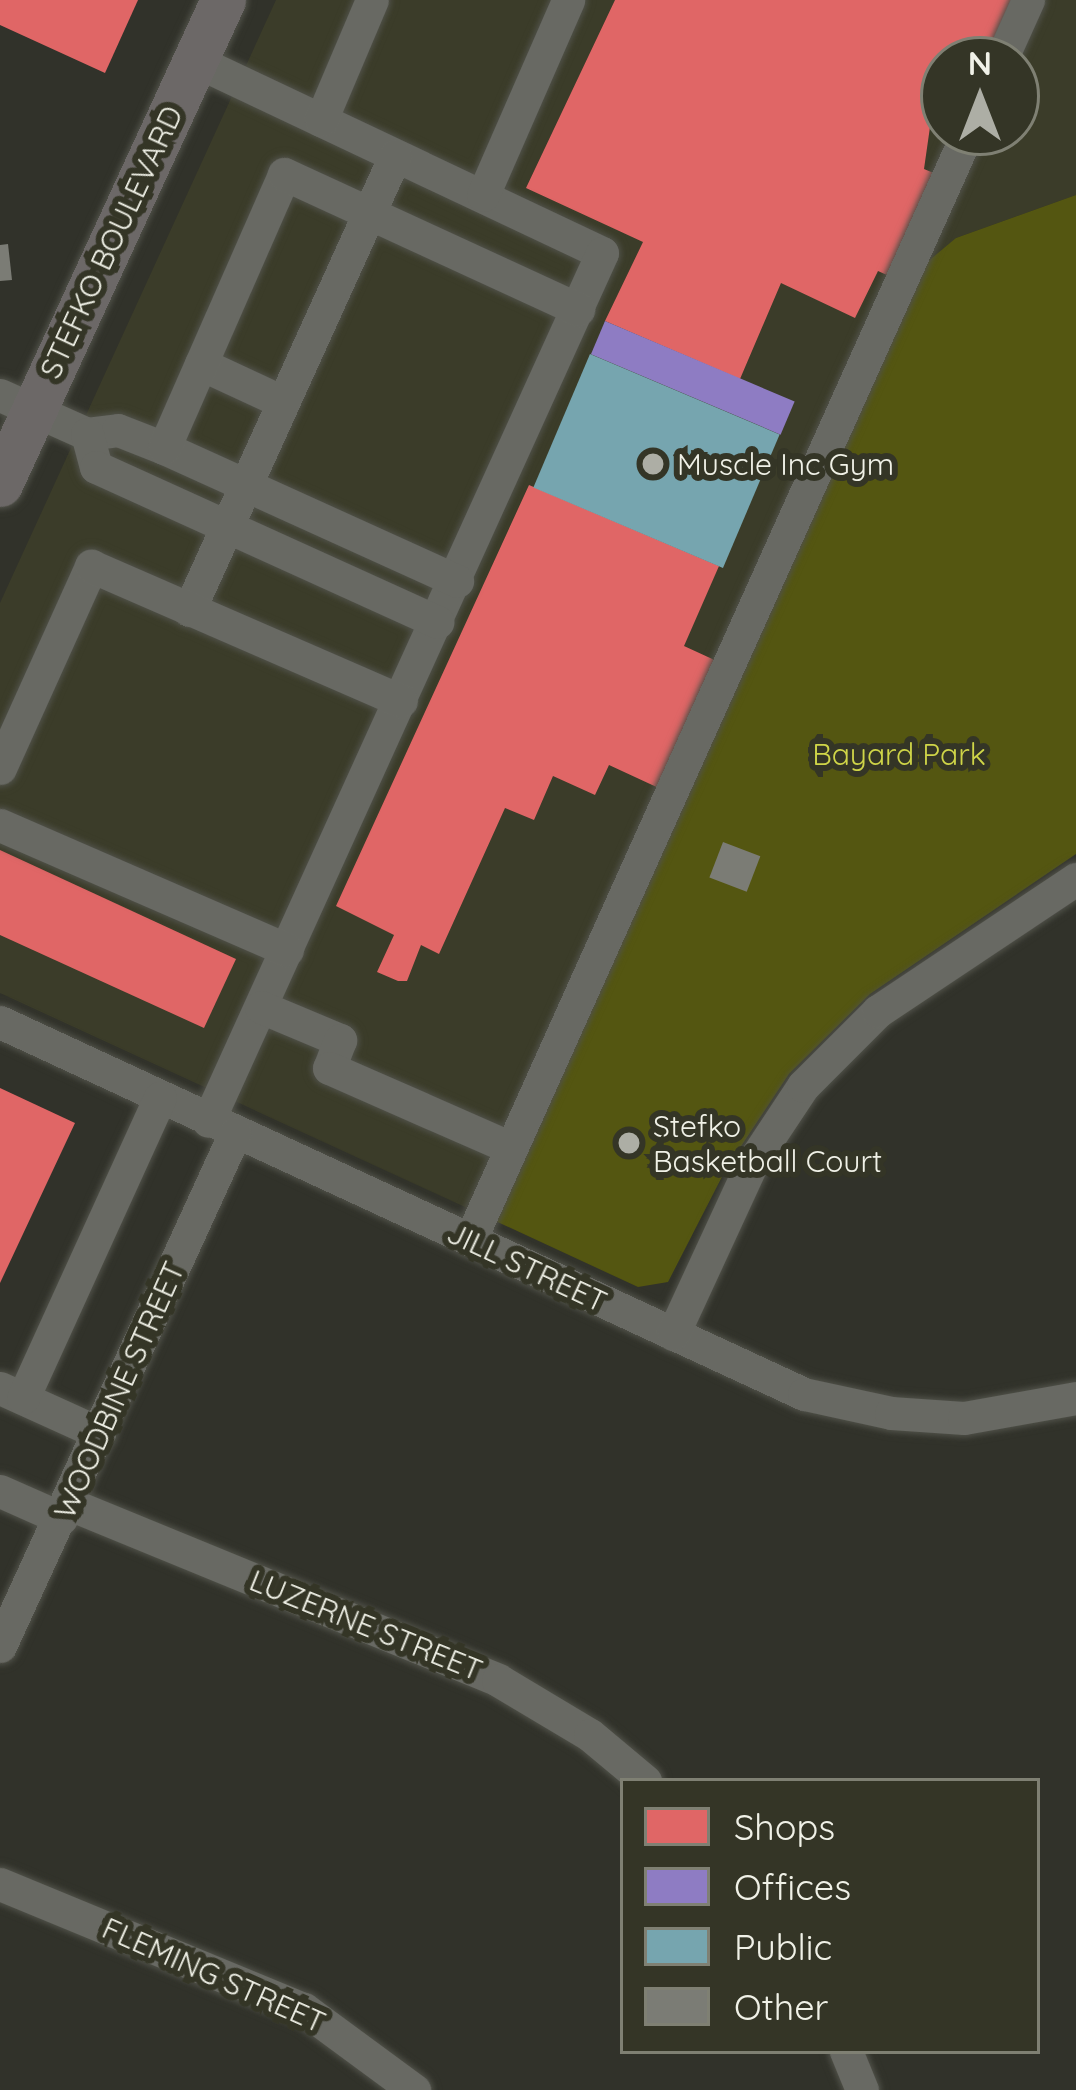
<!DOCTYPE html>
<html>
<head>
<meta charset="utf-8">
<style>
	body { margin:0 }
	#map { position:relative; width:1076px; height:2090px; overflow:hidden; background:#31322a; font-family:Quicksand,sans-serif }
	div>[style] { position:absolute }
	.built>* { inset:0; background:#3b3c29 }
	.green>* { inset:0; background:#545611 }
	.shops>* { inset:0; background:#e06666 }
	.offices>* { inset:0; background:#8e7cc3; transform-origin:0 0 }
	.public>* { inset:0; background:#76a5af; transform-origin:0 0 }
	.building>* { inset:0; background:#7b7c75; transform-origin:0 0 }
	.roads { filter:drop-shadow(0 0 3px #505149) drop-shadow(0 0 3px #505149) }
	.minor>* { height:33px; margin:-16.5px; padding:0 16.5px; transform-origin:16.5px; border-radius:16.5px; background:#686963 }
	.major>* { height:45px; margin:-22.5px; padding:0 22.5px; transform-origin:22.5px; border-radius:22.5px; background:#6c6867 }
	.dots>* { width:33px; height:33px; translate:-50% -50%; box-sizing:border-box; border:6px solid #343526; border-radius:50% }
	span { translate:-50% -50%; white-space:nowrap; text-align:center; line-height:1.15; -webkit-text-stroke:12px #343526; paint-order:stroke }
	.street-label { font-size:30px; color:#f0f1e7 }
	.poi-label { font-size:30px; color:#f0f1e7 }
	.left { translate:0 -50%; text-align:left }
	.park-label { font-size:30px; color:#cfd548 }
	.legend { position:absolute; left:620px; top:1778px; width:420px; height:276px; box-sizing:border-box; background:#343526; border:3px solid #7f8073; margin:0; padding:15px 21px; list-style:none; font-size:36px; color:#f0f1e7 }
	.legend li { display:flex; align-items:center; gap:24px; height:60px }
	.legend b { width:60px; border:3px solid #7f8073 }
	.north { position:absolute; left:920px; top:36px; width:120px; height:120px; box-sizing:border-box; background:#343526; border:3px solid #7f8073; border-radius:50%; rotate:0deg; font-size:33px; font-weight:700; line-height:48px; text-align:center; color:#f0f1e7 }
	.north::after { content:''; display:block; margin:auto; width:42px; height:54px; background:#adaea5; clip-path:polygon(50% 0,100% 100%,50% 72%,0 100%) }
</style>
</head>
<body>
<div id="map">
	<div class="built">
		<div style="clip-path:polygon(evenodd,276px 0,1076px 0,1076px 195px,956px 238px,491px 1219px,0 993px,0 603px,276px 0,944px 60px,1016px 60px,1016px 132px,944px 132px,944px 60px)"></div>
	</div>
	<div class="green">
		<div style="clip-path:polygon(1076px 195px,1076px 854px,870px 994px,789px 1074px,726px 1169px,668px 1282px,638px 1287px,491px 1219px,926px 263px,956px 238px)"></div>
	</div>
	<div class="shops">
		<div style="clip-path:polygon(0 0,138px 0,105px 73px,0 25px)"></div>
		<div style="clip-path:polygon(615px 0,1012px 0,985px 58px,944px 60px,944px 127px,930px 127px,924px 169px,936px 174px,889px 276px,878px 271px,855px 318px,781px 283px,740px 379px,605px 321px,643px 242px,526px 188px)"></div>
		<div style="clip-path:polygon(529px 485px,719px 566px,684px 646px,721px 663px,663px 790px,609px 765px,595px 795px,553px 776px,534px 820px,505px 808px,439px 954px,421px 945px,407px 981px,398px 981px,377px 972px,394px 935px,336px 906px)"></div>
		<div style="clip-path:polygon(0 850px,236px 959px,204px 1028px,0 935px)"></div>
		<div style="clip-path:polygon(0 1088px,75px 1123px,0 1283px)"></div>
	</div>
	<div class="offices">
		<div style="left:605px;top:321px;width:206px;height:36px;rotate:23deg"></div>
	</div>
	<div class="public">
		<div style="left:590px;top:354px;width:206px;height:145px;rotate:23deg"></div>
	</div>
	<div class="building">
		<div style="clip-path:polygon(8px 244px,12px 280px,0 281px,0 245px)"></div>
		<div style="left:723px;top:842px;width:40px;height:38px;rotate:21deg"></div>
	</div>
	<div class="roads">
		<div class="minor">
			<div style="left:1001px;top:60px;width:66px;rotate:-65.8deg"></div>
			<div style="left:196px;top:61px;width:449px;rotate:25.3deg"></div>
			<div style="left:602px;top:253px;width:953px;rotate:114.41deg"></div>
			<div style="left:321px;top:120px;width:130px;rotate:-67deg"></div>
			<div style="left:483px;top:195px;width:213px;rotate:-66.4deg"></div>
			<div style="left:201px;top:364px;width:90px;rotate:24.9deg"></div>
			<div style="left:0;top:395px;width:95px;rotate:24.1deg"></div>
			<div style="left:87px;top:434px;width:31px;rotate:-7deg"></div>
			<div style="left:118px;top:430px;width:49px;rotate:21.4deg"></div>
			<div style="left:164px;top:448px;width:322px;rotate:24.4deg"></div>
			<div style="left:87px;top:434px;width:34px;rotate:75deg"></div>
			<div style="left:96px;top:467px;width:375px;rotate:24.4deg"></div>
			<div style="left:164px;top:448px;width:299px;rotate:-66.3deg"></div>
			<div style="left:284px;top:174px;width:324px;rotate:24.7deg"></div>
			<div style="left:189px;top:610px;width:499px;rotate:-65.6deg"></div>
			<div style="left:0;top:768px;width:222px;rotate:-65.7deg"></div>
			<div style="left:91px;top:566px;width:338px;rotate:23.5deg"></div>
			<div style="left:0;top:825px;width:313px;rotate:23.5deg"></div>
			<div style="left:261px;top:1007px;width:86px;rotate:22.7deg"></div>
			<div style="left:340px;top:1040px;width:30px;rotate:111deg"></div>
			<div style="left:329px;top:1068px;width:199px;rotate:23.7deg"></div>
			<div style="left:0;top:1022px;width:886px;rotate:24.83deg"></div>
			<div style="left:804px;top:1394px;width:89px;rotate:12.3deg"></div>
			<div style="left:891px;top:1413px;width:73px;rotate:3.9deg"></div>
			<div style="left:964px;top:1418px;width:114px;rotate:-10.1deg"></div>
			<div style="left:470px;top:1240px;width:1215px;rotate:-65.8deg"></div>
			<div style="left:673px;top:1334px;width:188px;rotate:-65.2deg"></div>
			<div style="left:752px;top:1163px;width:92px;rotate:-56.5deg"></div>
			<div style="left:803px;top:1086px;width:106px;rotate:-45deg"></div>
			<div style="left:878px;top:1011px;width:238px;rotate:-33.7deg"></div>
			<div style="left:0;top:1388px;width:109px;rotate:24.4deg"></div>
			<div style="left:23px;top:1398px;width:330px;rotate:-65.5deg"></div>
			<div style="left:0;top:1491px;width:67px;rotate:23.9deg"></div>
			<div style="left:67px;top:1503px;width:466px;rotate:22.3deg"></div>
			<div style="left:498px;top:1680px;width:107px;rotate:30.9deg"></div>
			<div style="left:590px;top:1735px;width:72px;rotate:39.9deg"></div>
			<div style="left:0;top:1646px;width:564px;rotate:-65.39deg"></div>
			<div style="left:0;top:1884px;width:329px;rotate:22.4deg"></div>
			<div style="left:304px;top:2009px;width:137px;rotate:36.4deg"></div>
			<div style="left:846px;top:2051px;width:42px;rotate:67.7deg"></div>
		</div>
		<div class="major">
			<div style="left:0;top:484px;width:533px;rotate:-65.26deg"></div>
		</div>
	</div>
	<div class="dots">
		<div style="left:653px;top:464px;background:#adaea5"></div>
		<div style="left:629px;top:1143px;background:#adaea5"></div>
	</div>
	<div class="street-label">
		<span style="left:111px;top:242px;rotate:-65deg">STEFKO BOULEVARD</span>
		<span style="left:527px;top:1267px;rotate:25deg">JILL STREET</span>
		<span style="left:119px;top:1390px;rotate:-66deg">WOODBINE STREET</span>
		<span style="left:366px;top:1625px;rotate:22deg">LUZERNE STREET</span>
		<span style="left:214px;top:1975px;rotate:24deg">FLEMING STREET</span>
	</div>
	<div class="poi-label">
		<span class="left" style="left:677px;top:464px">Muscle Inc Gym</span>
		<span class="left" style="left:653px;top:1143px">Stefko<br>Basketball Court</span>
	</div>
	<div class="park-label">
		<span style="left:899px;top:754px">Bayard Park</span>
	</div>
	<ul class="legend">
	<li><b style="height:33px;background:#e06666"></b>Shops</li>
	<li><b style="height:33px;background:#8e7cc3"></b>Offices</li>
	<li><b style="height:33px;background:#76a5af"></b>Public</li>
	<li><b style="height:33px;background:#7b7c75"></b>Other</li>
	</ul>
	<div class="north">N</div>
</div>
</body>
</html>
